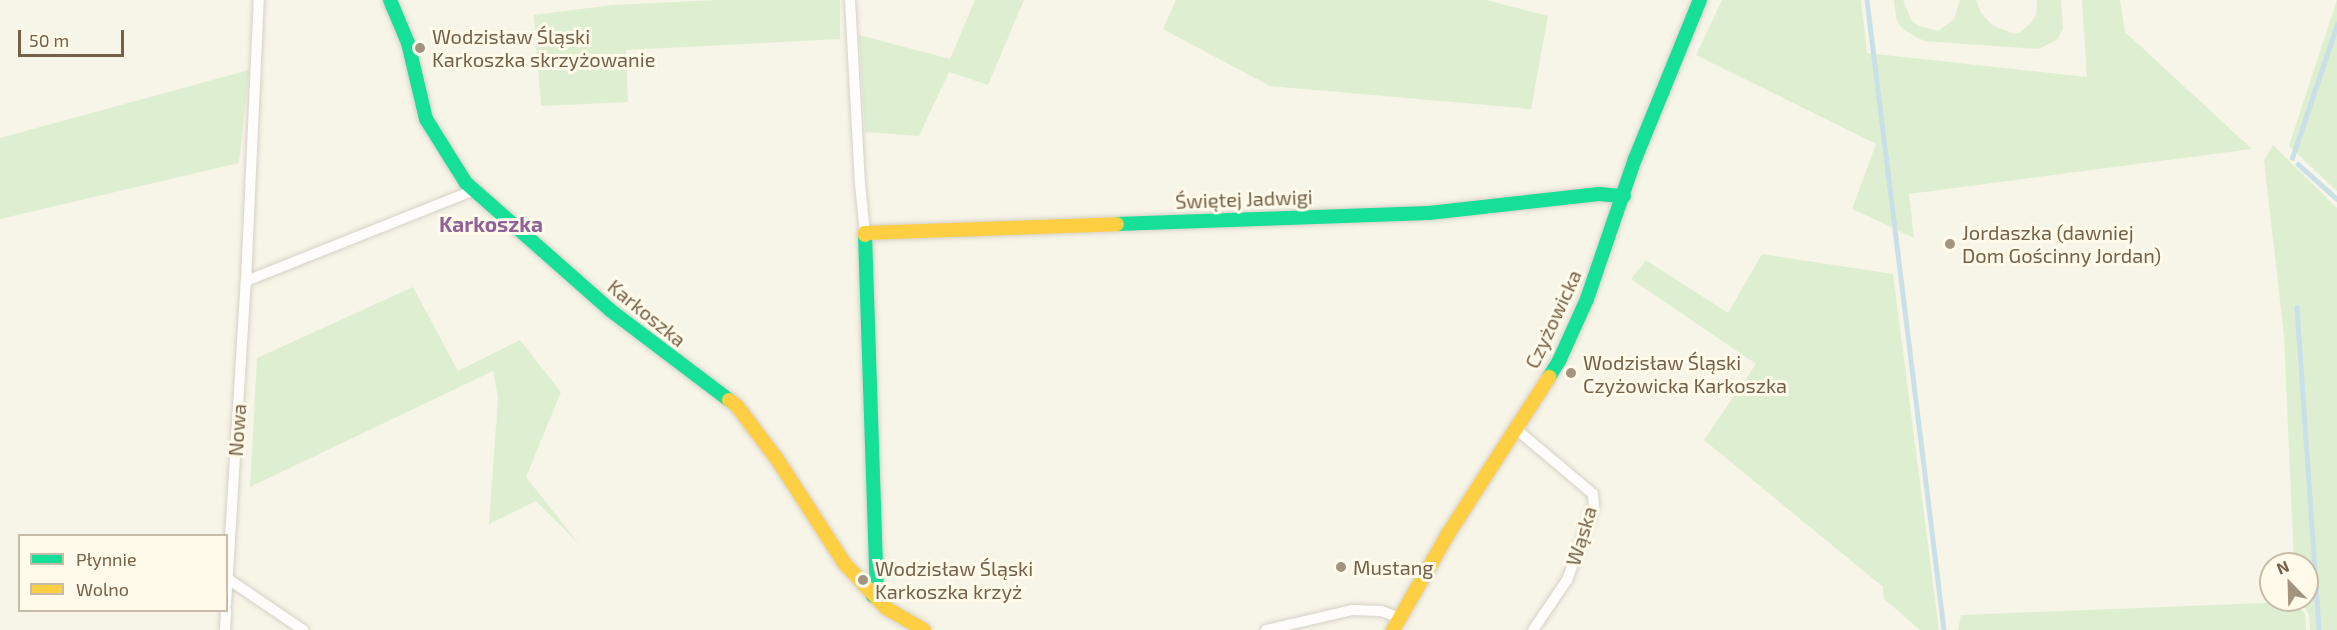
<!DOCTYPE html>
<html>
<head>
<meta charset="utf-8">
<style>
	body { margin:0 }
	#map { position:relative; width:2337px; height:630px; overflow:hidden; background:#f7f4e8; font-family:"Exo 2",sans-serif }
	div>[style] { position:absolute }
	.green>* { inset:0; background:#deefd1 }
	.stream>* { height:4.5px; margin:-2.25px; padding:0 2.25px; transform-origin:2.25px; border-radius:2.25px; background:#c9e0e8 }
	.roads { filter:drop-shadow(0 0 2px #d6d1c7) drop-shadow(0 0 2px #d6d1c7) }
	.street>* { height:10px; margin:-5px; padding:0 5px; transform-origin:5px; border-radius:5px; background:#fefdfc }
	.fast>* { height:14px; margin:-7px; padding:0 7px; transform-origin:7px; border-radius:7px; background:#16e098 }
	.slow>* { height:14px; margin:-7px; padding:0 7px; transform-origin:7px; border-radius:7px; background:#ffcf43 }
	.dots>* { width:16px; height:16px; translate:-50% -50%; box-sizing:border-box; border:3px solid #fffae9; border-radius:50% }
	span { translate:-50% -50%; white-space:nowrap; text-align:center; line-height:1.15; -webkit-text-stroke:6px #fffae9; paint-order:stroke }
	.poi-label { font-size:20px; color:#766047 }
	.left { translate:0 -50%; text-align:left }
	.street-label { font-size:20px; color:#766047 }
	.neighbourhood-label { font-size:21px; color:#91629a; font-weight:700 }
	.legend { position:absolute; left:18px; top:534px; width:210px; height:78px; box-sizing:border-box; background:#fffae9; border:2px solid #c8bca8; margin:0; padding:8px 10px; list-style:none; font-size:18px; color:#766047 }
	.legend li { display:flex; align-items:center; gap:12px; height:30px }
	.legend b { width:30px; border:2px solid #c8bca8 }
	.north { position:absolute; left:2259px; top:552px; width:60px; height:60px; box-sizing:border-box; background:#fffae9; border:2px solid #c8bca8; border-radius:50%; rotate:337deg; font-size:16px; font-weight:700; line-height:24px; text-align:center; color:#766047 }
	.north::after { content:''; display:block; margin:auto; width:21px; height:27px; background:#a3947f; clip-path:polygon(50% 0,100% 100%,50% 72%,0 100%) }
	.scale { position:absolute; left:18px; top:30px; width:106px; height:27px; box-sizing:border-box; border:3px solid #766047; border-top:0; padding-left:8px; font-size:18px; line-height:21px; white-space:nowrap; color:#766047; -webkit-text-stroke:4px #fffae9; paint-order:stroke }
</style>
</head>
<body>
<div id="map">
	<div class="green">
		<div style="clip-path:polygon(717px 0,840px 0,840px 39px,626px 50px,628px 102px,541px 106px,534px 15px,612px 5px)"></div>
		<div style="clip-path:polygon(975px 0,1024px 0,988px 85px,949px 72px,919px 136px,865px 132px,859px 35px,950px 59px)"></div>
		<div style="clip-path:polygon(1176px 0,1486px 0,1548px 16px,1531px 109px,1270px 86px,1163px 29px)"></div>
		<div style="clip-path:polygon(1722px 0,1861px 0,1867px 53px,2087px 77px,2082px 0,2120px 0,2125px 32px,2252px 149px,1909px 194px,1914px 238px,1852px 209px,1876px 144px,1696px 55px)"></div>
		<div style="clip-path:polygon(1894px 0,1903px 0,1912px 21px,1919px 26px,1938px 31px,1954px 19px,1960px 0,1976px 0,1981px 13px,1992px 25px,2014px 34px,2021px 32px,2031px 23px,2036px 15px,2037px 0,2061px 0,2063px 28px,2058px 39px,2039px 49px,1924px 41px,1907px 32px,1900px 26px,1896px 18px)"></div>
		<div style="clip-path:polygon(2337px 0,2337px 191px,2289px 146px)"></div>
		<div style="clip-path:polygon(249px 70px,239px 163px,0 219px,0 138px)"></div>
		<div style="clip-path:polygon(2273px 145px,2337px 208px,2337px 630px,2310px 630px,2309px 615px,2301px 600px,2307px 600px,2307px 564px,2294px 564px,2284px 336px,2264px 160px)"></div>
		<div style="clip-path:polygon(1762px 254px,1893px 274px,1939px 630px,1920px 630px,1884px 599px,1883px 587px,1704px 440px,1756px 364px,1631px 279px,1646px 260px,1728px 313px)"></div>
		<div style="clip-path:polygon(413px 287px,458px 371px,520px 340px,561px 392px,526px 477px,579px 544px,536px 501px,489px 524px,498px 398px,493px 371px,250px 487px,257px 358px)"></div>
		<div style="clip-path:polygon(2290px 602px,2305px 613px,2306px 630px,1958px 630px,1961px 615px)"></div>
	</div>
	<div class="stream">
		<div style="left:1867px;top:0;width:635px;rotate:83.03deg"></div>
		<div style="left:2292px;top:158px;width:141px;rotate:-71.4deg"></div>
		<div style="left:2298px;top:164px;width:52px;rotate:41.9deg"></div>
		<div style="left:2297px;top:307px;width:324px;rotate:86.1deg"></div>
	</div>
	<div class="roads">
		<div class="street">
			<div style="left:850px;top:0;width:184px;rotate:86.9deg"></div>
			<div style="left:860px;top:184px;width:49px;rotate:84.2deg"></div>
			<div style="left:246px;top:281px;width:246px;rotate:-21.7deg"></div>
			<div style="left:1516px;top:429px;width:101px;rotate:40.2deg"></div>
			<div style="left:1593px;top:494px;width:12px;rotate:85deg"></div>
			<div style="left:1594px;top:506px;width:79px;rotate:110deg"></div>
			<div style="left:1567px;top:580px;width:60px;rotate:124.2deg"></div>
			<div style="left:228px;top:579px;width:91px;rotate:34.2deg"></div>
			<div style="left:226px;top:604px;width:324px;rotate:-86.5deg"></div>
			<div style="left:246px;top:281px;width:281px;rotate:-87.4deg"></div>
			<div style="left:225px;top:630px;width:20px;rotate:-87deg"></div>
			<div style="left:1266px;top:630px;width:88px;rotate:-13.1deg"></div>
			<div style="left:1352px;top:610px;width:29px;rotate:2deg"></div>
			<div style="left:1381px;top:611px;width:20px;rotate:20deg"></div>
		</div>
		<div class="fast">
			<div style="left:390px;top:0;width:47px;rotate:67.3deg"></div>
			<div style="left:408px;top:43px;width:78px;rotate:76.7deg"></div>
			<div style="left:426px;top:119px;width:75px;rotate:58deg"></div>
			<div style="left:466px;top:183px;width:192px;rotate:41.4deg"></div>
			<div style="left:610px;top:310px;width:149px;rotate:37.1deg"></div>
			<div style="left:1117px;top:224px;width:312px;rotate:-2deg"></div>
			<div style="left:1429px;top:213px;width:171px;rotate:-6.4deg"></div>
			<div style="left:1599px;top:194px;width:25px;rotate:5deg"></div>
			<div style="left:865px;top:235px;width:354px;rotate:88.1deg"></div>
			<div style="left:877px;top:589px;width:8px;rotate:120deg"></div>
			<div style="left:1549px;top:377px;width:19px;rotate:-58deg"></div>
			<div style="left:1559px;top:361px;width:68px;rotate:-65.7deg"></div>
			<div style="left:1587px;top:299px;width:148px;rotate:-71.1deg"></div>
			<div style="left:1635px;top:159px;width:172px;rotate:-67.8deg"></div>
		</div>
		<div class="slow">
			<div style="left:865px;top:235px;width:2px;rotate:-90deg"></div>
			<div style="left:865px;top:233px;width:252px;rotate:-2deg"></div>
			<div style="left:729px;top:400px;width:10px;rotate:37deg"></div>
			<div style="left:737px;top:406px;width:66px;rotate:53deg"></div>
			<div style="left:777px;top:459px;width:125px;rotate:57.1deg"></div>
			<div style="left:845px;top:564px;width:60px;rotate:47deg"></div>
			<div style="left:886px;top:608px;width:44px;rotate:30.1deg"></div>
			<div style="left:1393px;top:630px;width:111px;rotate:-60.2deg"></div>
			<div style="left:1448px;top:534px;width:187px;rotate:-57.2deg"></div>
		</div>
	</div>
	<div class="dots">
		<div style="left:420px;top:48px;background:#a3947f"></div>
		<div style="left:1950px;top:244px;background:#a3947f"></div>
		<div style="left:1571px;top:373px;background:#a3947f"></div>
		<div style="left:1341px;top:567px;background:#a3947f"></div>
		<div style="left:863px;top:580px;background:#a3947f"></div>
	</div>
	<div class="poi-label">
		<span class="left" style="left:432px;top:48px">Wodzisław Śląski<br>Karkoszka skrzyżowanie</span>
		<span class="left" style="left:1962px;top:244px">Jordaszka (dawniej<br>Dom Gościnny Jordan)</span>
		<span class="left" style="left:1583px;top:374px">Wodzisław Śląski<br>Czyżowicka Karkoszka</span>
		<span class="left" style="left:1353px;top:567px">Mustang</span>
		<span class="left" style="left:875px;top:580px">Wodzisław Śląski<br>Karkoszka krzyż</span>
	</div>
	<div class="street-label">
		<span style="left:1244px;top:199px;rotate:-2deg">Świętej Jadwigi</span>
		<span style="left:647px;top:313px;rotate:39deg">Karkoszka</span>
		<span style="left:1553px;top:319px;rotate:-65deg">Czyżowicka</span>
		<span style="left:237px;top:430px;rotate:-86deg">Nowa</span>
		<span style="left:1581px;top:536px;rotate:-73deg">Wąska</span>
	</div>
	<div class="neighbourhood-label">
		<span style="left:491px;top:224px">Karkoszka</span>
	</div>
	<ul class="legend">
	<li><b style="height:8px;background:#16e098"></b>Płynnie</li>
	<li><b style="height:8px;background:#ffcf43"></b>Wolno</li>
	</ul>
	<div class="north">N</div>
	<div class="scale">50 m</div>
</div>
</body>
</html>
